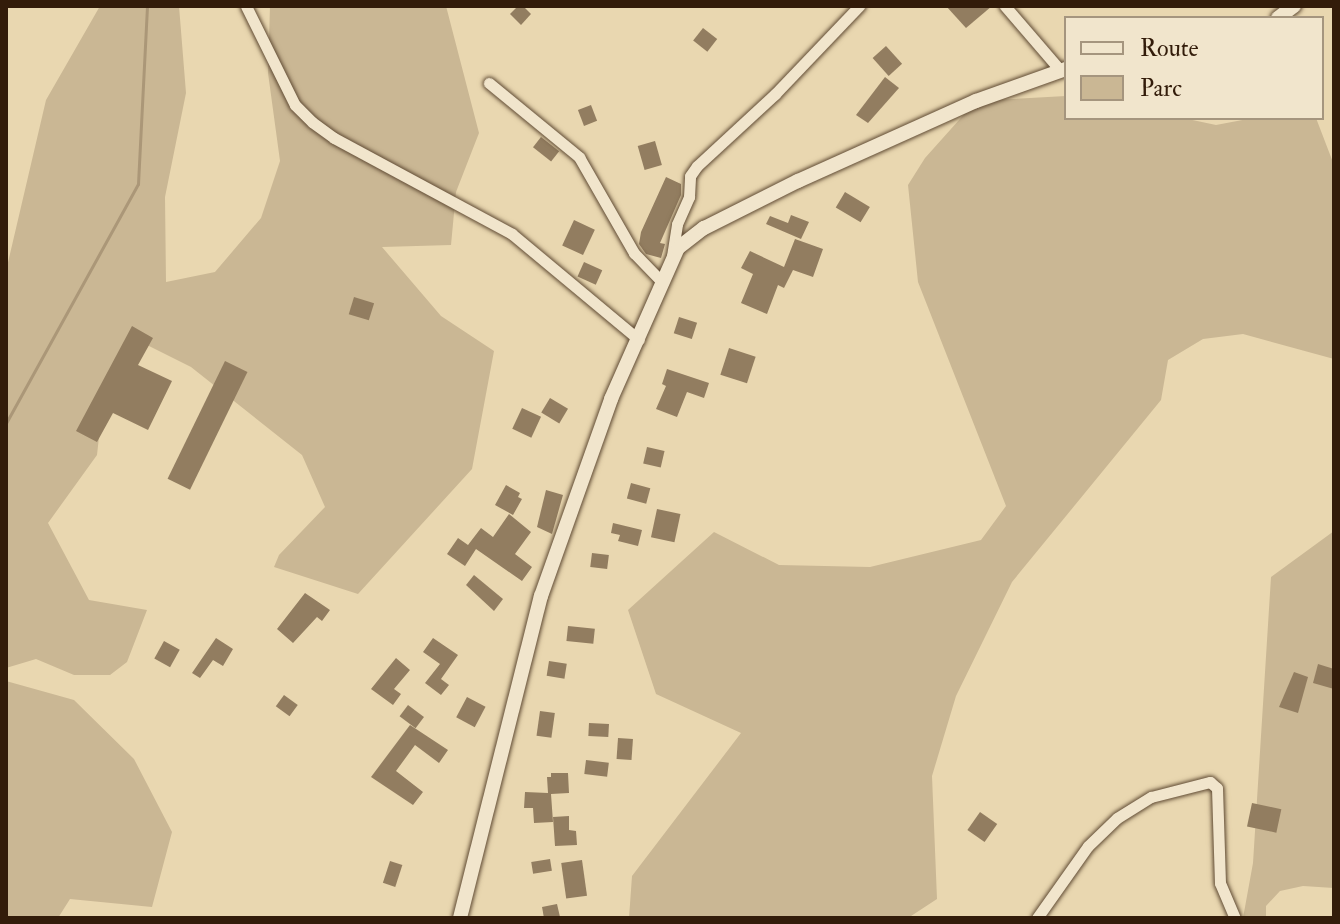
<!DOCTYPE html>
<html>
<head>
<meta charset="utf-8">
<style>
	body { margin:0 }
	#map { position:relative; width:1340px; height:924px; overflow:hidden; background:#e9d7b0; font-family:"IM FELL Double Pica",serif }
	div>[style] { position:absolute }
	.green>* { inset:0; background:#cab794 }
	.stream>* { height:3px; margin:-1.5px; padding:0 1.5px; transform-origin:1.5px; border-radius:1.5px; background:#ab9778 }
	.building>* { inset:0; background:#927d60; transform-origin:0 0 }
	.roads { filter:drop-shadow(0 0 2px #604b34) drop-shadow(0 0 2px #604b34) }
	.minor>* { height:11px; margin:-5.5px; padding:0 5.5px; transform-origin:5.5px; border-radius:5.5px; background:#f1e5cc }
	.tertiary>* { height:14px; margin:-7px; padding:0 7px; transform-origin:7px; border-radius:7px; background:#f1e5cc }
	span { translate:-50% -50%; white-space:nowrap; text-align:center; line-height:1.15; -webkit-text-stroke:6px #f1e5cc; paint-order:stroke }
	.frame { position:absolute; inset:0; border:8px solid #331c0a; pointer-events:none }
	.legend { position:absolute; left:1064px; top:16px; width:260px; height:104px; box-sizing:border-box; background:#f1e5cc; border:2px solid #a5957e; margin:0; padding:10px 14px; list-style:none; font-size:24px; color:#331c0a }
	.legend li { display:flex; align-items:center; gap:16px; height:40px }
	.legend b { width:40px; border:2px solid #a5957e }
</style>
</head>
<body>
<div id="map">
	<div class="green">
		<div style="clip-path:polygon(100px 6px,179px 6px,186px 93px,165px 197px,166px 282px,215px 272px,261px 218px,280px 161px,268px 73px,270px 6px,446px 6px,479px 133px,456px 192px,451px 245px,382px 247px,441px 316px,494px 351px,472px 469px,358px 594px,274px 567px,279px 555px,325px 507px,302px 455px,191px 367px,129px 336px,105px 383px,97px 455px,48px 523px,89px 600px,147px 610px,127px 662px,110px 675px,74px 675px,36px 659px,6px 668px,6px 271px,46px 100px)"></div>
		<div style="clip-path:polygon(1066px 96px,1066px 118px,1183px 118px,1216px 125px,1253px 118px,1316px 118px,1334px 165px,1334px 359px,1243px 334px,1203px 339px,1168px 360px,1161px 400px,1012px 582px,956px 696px,932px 776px,937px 899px,908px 918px,629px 918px,632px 876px,741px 733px,656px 694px,628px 610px,714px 532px,779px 565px,870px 567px,981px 540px,1006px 506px,918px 282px,908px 185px,925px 158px,976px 101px)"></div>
		<div style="clip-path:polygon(1334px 531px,1334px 888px,1303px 886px,1280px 891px,1266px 906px,1266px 918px,1243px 918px,1253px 863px,1271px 577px)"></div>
		<div style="clip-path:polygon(6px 681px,74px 700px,134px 759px,172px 832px,152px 907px,70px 899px,58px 918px,6px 918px)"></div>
	</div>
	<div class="stream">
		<div style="left:6px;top:423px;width:273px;rotate:-61.1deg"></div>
		<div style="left:138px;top:184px;width:178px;rotate:-87.1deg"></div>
	</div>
	<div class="building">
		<div style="clip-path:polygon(518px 6px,523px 6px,531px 14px,521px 25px,510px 14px)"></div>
		<div style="clip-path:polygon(946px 6px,992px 6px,966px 28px)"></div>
		<div style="left:703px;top:28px;width:18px;height:16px;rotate:38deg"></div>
		<div style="left:886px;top:46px;width:24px;height:18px;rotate:48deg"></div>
		<div style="clip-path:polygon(885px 77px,899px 88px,868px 123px,856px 115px)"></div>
		<div style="left:591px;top:105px;width:17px;height:14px;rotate:69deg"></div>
		<div style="left:541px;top:137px;width:23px;height:13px;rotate:38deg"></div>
		<div style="left:655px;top:141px;width:25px;height:18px;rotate:74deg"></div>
		<div style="clip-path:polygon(666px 177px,681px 184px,681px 195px,660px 243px,665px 244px,661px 258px,646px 254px,639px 244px,641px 232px)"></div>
		<div style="left:845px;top:192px;width:29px;height:18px;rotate:31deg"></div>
		<div style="clip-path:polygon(791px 215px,809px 222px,801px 239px,766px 224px,770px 216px,788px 223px)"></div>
		<div style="left:574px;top:220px;width:23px;height:28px;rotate:25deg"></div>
		<div style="clip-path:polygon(795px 239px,823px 249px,813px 277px,793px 270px,784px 288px,778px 285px,767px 314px,741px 303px,753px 274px,741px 268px,750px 251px,784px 267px)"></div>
		<div style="left:584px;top:262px;width:20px;height:16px;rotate:24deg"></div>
		<div style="left:354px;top:297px;width:21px;height:18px;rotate:17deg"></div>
		<div style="left:679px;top:317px;width:19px;height:17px;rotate:18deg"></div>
		<div style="clip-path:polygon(132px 326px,153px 338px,138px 365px,172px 381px,148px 430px,113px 413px,97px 442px,76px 431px)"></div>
		<div style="left:729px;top:348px;width:28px;height:28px;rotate:18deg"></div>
		<div style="left:225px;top:361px;width:25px;height:131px;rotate:26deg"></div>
		<div style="clip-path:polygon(667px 369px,709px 383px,704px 398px,687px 392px,677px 417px,656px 409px,666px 386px,662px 384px)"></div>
		<div style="left:550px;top:398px;width:21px;height:17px;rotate:31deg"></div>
		<div style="left:522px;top:408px;width:21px;height:23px;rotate:25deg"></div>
		<div style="left:647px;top:447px;width:18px;height:17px;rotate:13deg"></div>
		<div style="left:631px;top:483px;width:20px;height:16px;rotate:15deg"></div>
		<div style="clip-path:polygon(506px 485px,520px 493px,518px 497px,522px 499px,513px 515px,495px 505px)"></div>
		<div style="clip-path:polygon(546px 490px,563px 495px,552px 534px,537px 527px)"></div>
		<div style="left:657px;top:509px;width:24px;height:29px;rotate:12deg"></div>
		<div style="clip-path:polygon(509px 514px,531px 532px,515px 554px,532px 567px,522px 581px,476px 549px,465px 566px,447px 554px,458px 538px,468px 545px,481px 528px,493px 537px)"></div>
		<div style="clip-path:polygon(613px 523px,642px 530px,638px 546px,618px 541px,620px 535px,611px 533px)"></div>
		<div style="left:592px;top:553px;width:17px;height:14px;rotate:7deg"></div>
		<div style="clip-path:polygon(474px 575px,503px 599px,494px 611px,466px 585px)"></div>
		<div style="clip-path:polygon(305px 593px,330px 610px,322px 621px,317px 617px,293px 643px,277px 629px)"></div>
		<div style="left:568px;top:626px;width:27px;height:15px;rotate:6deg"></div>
		<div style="clip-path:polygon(216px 638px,233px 649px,223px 666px,213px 660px,200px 678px,192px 673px)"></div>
		<div style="clip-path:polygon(433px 638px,458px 655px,441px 679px,449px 685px,441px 695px,425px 683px,440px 664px,423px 652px)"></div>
		<div style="left:164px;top:641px;width:18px;height:20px;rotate:29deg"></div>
		<div style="clip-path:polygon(396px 658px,410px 670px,394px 689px,401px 694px,393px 705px,371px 689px)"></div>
		<div style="left:549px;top:661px;width:18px;height:15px;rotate:9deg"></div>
		<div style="clip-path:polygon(1318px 664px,1334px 669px,1334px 689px,1313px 683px)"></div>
		<div style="clip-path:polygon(1294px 672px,1308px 677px,1298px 713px,1279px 707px)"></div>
		<div style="left:284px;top:695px;width:17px;height:14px;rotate:36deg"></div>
		<div style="left:467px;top:697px;width:21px;height:23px;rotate:28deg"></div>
		<div style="left:408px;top:705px;width:20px;height:14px;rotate:37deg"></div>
		<div style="left:540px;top:711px;width:15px;height:25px;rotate:8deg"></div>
		<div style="left:589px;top:723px;width:20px;height:13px;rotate:3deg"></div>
		<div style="clip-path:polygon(410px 725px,448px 750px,439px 763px,415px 745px,396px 771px,423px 792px,413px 805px,371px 777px)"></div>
		<div style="left:618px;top:738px;width:15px;height:21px;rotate:4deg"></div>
		<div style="left:586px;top:760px;width:23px;height:14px;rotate:7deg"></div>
		<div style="clip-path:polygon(551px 773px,568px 773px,569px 793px,551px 794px,553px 822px,534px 823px,533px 808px,524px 808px,525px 792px,548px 793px,547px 777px,551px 777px)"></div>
		<div style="left:1252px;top:803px;width:30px;height:24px;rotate:12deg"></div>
		<div style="left:980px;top:812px;width:21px;height:22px;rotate:35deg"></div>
		<div style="clip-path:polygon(569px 816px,569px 830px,576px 831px,577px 845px,555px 846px,553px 817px)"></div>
		<div style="left:550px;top:859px;width:12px;height:19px;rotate:81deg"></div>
		<div style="left:582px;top:860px;width:36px;height:21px;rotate:82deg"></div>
		<div style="left:390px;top:861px;width:13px;height:23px;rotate:18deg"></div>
		<div style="clip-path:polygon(557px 904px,560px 917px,544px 918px,542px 907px)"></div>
	</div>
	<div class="roads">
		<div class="minor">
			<div style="left:246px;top:6px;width:110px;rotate:63.7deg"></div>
			<div style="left:295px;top:105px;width:24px;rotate:45deg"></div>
			<div style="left:312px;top:122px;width:27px;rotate:36deg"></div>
			<div style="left:334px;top:138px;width:202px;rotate:28.3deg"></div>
			<div style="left:512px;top:234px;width:165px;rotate:39.8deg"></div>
			<div style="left:1005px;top:6px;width:84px;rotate:49.3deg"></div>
			<div style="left:489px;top:83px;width:117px;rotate:39.4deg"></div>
			<div style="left:579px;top:157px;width:111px;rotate:60.2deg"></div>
			<div style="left:634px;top:253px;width:39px;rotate:46deg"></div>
			<div style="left:672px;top:256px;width:32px;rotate:-81deg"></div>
			<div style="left:677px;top:224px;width:30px;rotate:-66deg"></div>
			<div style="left:689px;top:197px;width:21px;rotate:-87deg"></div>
			<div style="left:690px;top:176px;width:12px;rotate:-55deg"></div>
			<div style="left:697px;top:166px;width:106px;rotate:-42.7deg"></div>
			<div style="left:775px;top:94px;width:122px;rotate:-46.3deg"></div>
			<div style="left:1037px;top:918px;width:88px;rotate:-54.7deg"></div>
			<div style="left:1088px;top:846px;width:40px;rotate:-44deg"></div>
			<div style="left:1117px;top:818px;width:40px;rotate:-32deg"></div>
			<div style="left:1151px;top:797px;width:61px;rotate:-14.3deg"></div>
			<div style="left:1210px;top:782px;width:9px;rotate:41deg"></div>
			<div style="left:1217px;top:788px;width:95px;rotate:88.2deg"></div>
			<div style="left:1220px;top:883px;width:38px;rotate:67deg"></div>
		</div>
		<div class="tertiary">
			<div style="left:1278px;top:18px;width:20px;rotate:-37deg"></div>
			<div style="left:460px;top:918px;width:332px;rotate:-75.9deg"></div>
			<div style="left:541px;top:596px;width:209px;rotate:-70.4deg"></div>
			<div style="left:611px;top:399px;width:165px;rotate:-66.1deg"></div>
			<div style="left:678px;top:248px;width:33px;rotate:-38deg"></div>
			<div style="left:704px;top:228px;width:105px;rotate:-26.6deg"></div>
			<div style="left:798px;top:181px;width:195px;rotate:-24.2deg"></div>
			<div style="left:976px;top:101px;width:96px;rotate:-19.6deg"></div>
		</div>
	</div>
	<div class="frame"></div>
	<ul class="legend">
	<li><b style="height:10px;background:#f1e5cc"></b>Route</li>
	<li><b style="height:22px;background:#cab794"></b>Parc</li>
	</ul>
</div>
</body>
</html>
